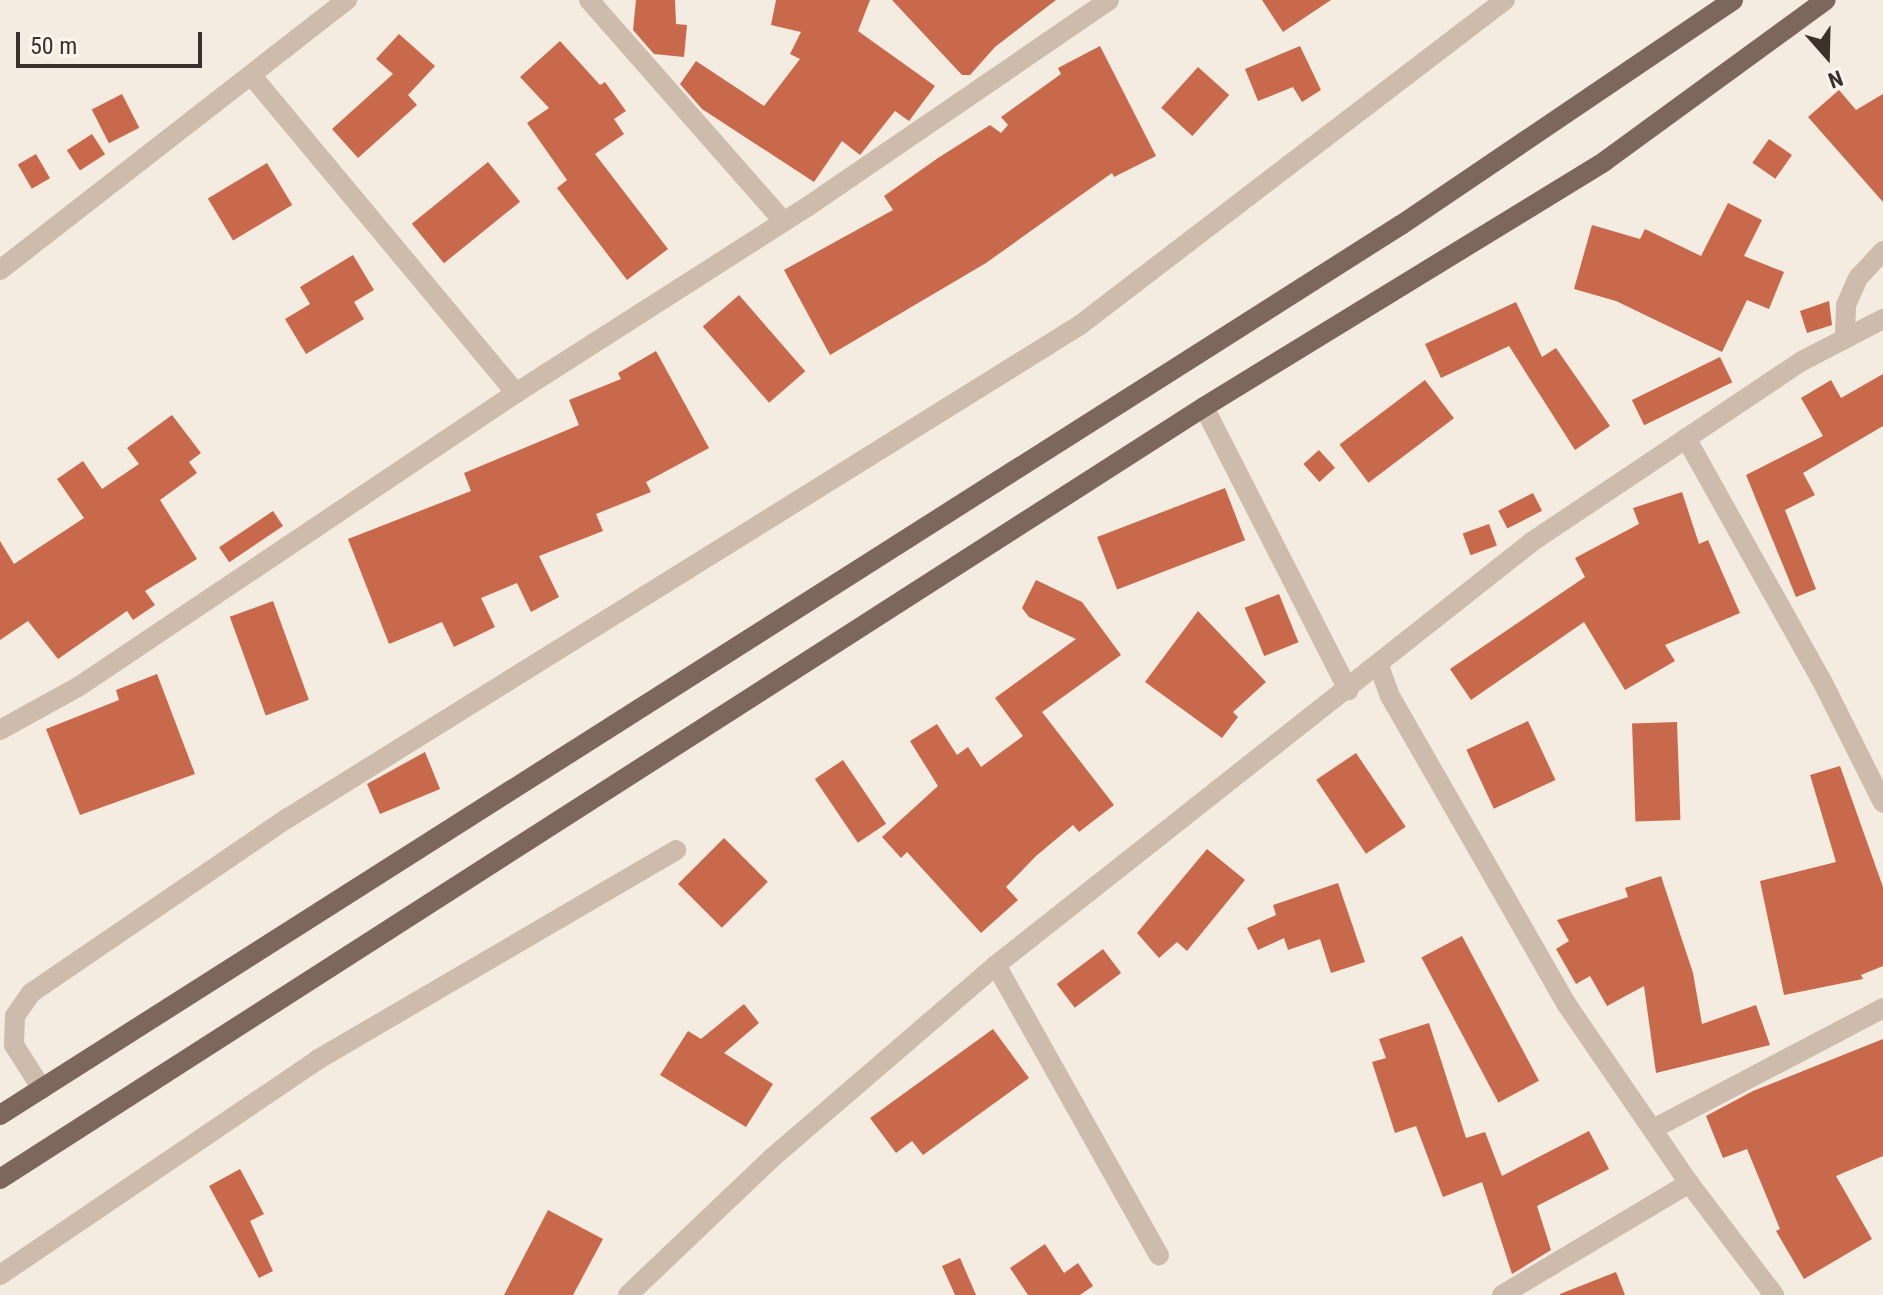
<!DOCTYPE html>
<html>
<head>
<meta charset="utf-8">
<style>
	body { margin:0 }
	#map { position:relative; width:1883px; height:1295px; overflow:hidden; background:#f4ebe1; font-family:"Roboto Condensed",sans-serif }
	div>[style] { position:absolute }
	.building>* { inset:0; background:#c8694b; transform-origin:0 0 }
	.minor>* { height:20px; margin:-10px; padding:0 10px; transform-origin:10px; border-radius:10px; background:#cdbbac }
	.primary>* { height:20px; margin:-10px; padding:0 10px; transform-origin:10px; border-radius:10px; background:#7d675c }
	span { translate:-50% -50%; white-space:nowrap; text-align:center; line-height:1.15; -webkit-text-stroke:7px #fbf5ee; paint-order:stroke }
	.north { position:absolute; left:1787px; top:16px; width:80px; height:80px; -webkit-text-stroke:6px #fbf5ee; paint-order:stroke; rotate:160deg; font-size:22px; font-weight:700; line-height:32px; text-align:center; color:#3b302b }
	.north::after { content:''; display:block; margin:auto; width:28px; height:36px; background:#3b302b; clip-path:polygon(50% 0,100% 100%,50% 72%,0 100%) }
	.scale { position:absolute; left:16px; top:32px; width:186px; height:36px; box-sizing:border-box; border:4px solid #3b302b; border-top:0; padding-left:10px; font-size:24px; line-height:28px; white-space:nowrap; color:#3b302b; -webkit-text-stroke:6px #fbf5ee; paint-order:stroke }
</style>
</head>
<body>
<div id="map">
	<div class="building">
		<div style="clip-path:polygon(636px 0,675px 0,676px 24px,687px 25px,684px 57px,654px 54px,633px 30px)"></div>
		<div style="clip-path:polygon(776px 0,870px 0,858px 31px,935px 86px,909px 121px,895px 111px,860px 155px,842px 141px,814px 182px,702px 109px,680px 84px,696px 61px,764px 106px,800px 59px,790px 54px,801px 32px,771px 25px)"></div>
		<div style="clip-path:polygon(892px 0,1056px 0,995px 47px,970px 75px,962px 75px)"></div>
		<div style="clip-path:polygon(1262px 0,1331px 0,1283px 32px)"></div>
		<div style="clip-path:polygon(399px 34px,435px 66px,408px 95px,417px 105px,358px 158px,332px 129px,393px 74px,376px 59px)"></div>
		<div style="clip-path:polygon(560px 41px,600px 85px,605px 82px,626px 111px,614px 119px,624px 134px,595px 154px,668px 249px,627px 280px,557px 188px,567px 180px,527px 123px,549px 108px,520px 77px)"></div>
		<div style="clip-path:polygon(1100px 46px,1156px 156px,1114px 177px,1112px 173px,986px 263px,830px 355px,784px 270px,893px 210px,884px 196px,938px 158px,990px 125px,1001px 133px,1008px 125px,1001px 117px,1061px 74px,1058px 68px)"></div>
		<div style="clip-path:polygon(1300px 46px,1321px 90px,1302px 102px,1293px 87px,1258px 101px,1245px 69px)"></div>
		<div style="left:1198px;top:67px;width:42px;height:55px;rotate:42deg"></div>
		<div style="clip-path:polygon(1839px 90px,1856px 110px,1883px 94px,1883px 202px,1808px 117px)"></div>
		<div style="left:122px;top:94px;width:38px;height:34px;rotate:63deg"></div>
		<div style="left:92px;top:134px;width:24px;height:30px;rotate:57deg"></div>
		<div style="left:1769px;top:139px;width:28px;height:29px;rotate:35deg"></div>
		<div style="left:36px;top:154px;width:28px;height:21px;rotate:60deg"></div>
		<div style="left:488px;top:162px;width:51px;height:98px;rotate:51deg"></div>
		<div style="left:267px;top:163px;width:49px;height:69px;rotate:59deg"></div>
		<div style="clip-path:polygon(1728px 203px,1762px 220px,1744px 256px,1784px 272px,1769px 309px,1747px 300px,1722px 352px,1616px 301px,1574px 289px,1592px 225px,1640px 239px,1645px 229px,1701px 256px)"></div>
		<div style="clip-path:polygon(353px 255px,374px 290px,354px 302px,364px 319px,306px 354px,285px 319px,310px 304px,300px 287px)"></div>
		<div style="left:739px;top:295px;width:101px;height:48px;rotate:49deg"></div>
		<div style="clip-path:polygon(1829px 301px,1832px 325px,1807px 333px,1800px 311px)"></div>
		<div style="clip-path:polygon(1516px 302px,1542px 357px,1556px 348px,1610px 426px,1575px 450px,1509px 346px,1441px 378px,1425px 344px)"></div>
		<div style="clip-path:polygon(656px 351px,709px 448px,646px 482px,651px 492px,596px 514px,603px 531px,539px 556px,559px 597px,531px 612px,517px 583px,481px 598px,495px 627px,454px 647px,442px 622px,389px 644px,348px 539px,471px 491px,464px 473px,579px 425px,569px 400px,621px 379px,618px 373px)"></div>
		<div style="left:1720px;top:357px;width:28px;height:98px;rotate:64deg"></div>
		<div style="clip-path:polygon(1883px 374px,1883px 426px,1803px 473px,1815px 495px,1785px 510px,1816px 589px,1796px 597px,1746px 475px,1823px 436px,1801px 398px,1831px 380px,1841px 398px)"></div>
		<div style="left:1425px;top:380px;width:48px;height:107px;rotate:53deg"></div>
		<div style="clip-path:polygon(172px 415px,201px 453px,189px 462px,197px 473px,160px 500px,197px 559px,145px 591px,155px 605px,133px 620px,127px 611px,58px 659px,28px 621px,0 640px,0 541px,14px 564px,84px 518px,57px 479px,83px 461px,102px 489px,139px 464px,127px 448px)"></div>
		<div style="left:1319px;top:450px;width:24px;height:21px;rotate:48deg"></div>
		<div style="left:1225px;top:488px;width:56px;height:137px;rotate:69deg"></div>
		<div style="clip-path:polygon(1682px 492px,1699px 544px,1708px 540px,1740px 613px,1665px 645px,1675px 661px,1625px 690px,1584px 622px,1471px 700px,1450px 669px,1585px 577px,1575px 558px,1639px 524px,1633px 508px)"></div>
		<div style="left:1533px;top:493px;width:20px;height:39px;rotate:63deg"></div>
		<div style="left:273px;top:511px;width:18px;height:65px;rotate:56deg"></div>
		<div style="left:1489px;top:524px;width:23px;height:28px;rotate:70deg"></div>
		<div style="clip-path:polygon(1036px 580px,1082px 602px,1121px 655px,1042px 712px,1114px 805px,1079px 832px,1073px 825px,1036px 856px,1006px 887px,1018px 900px,981px 933px,907px 852px,901px 858px,882px 837px,938px 786px,910px 741px,937px 724px,957px 755px,968px 747px,981px 767px,1023px 736px,995px 698px,1076px 639px,1029px 617px,1022px 608px)"></div>
		<div style="left:1279px;top:594px;width:52px;height:37px;rotate:68deg"></div>
		<div style="left:273px;top:601px;width:105px;height:46px;rotate:70deg"></div>
		<div style="clip-path:polygon(1198px 611px,1266px 682px,1233px 712px,1238px 717px,1222px 738px,1145px 682px)"></div>
		<div style="clip-path:polygon(157px 674px,195px 774px,80px 815px,46px 729px,119px 700px,116px 690px)"></div>
		<div style="left:1528px;top:721px;width:65px;height:68px;rotate:65deg"></div>
		<div style="left:1677px;top:722px;width:98px;height:45px;rotate:88deg"></div>
		<div style="clip-path:polygon(425px 752px,440px 789px,380px 814px,367px 784px)"></div>
		<div style="left:1356px;top:753px;width:89px;height:48px;rotate:56deg"></div>
		<div style="left:843px;top:760px;width:77px;height:34px;rotate:56deg"></div>
		<div style="clip-path:polygon(1840px 766px,1883px 887px,1883px 966px,1861px 975px,1863px 979px,1784px 995px,1760px 881px,1836px 862px,1810px 775px)"></div>
		<div style="left:724px;top:838px;width:62px;height:65px;rotate:45deg"></div>
		<div style="clip-path:polygon(1207px 849px,1245px 880px,1187px 951px,1177px 942px,1159px 958px,1137px 933px)"></div>
		<div style="clip-path:polygon(1661px 876px,1693px 973px,1702px 1024px,1756px 1005px,1770px 1045px,1656px 1073px,1644px 986px,1607px 1006px,1590px 976px,1576px 984px,1556px 949px,1569px 941px,1557px 920px,1628px 897px,1625px 888px)"></div>
		<div style="clip-path:polygon(1338px 883px,1365px 962px,1331px 973px,1320px 939px,1288px 950px,1284px 938px,1258px 950px,1247px 928px,1276px 915px,1273px 905px)"></div>
		<div style="left:1462px;top:936px;width:164px;height:46px;rotate:62deg"></div>
		<div style="left:1103px;top:949px;width:30px;height:58px;rotate:53deg"></div>
		<div style="clip-path:polygon(744px 1004px,759px 1023px,724px 1053px,773px 1084px,746px 1127px,660px 1075px,688px 1031px,701px 1039px)"></div>
		<div style="clip-path:polygon(1429px 1023px,1466px 1138px,1485px 1132px,1502px 1176px,1589px 1131px,1609px 1169px,1537px 1206px,1551px 1250px,1512px 1274px,1482px 1182px,1443px 1197px,1416px 1126px,1395px 1133px,1372px 1062px,1386px 1058px,1379px 1039px)"></div>
		<div style="clip-path:polygon(993px 1029px,1029px 1078px,923px 1155px,912px 1141px,896px 1153px,870px 1118px)"></div>
		<div style="clip-path:polygon(1883px 1039px,1883px 1156px,1836px 1176px,1872px 1239px,1804px 1279px,1776px 1231px,1780px 1229px,1747px 1149px,1723px 1158px,1706px 1116px,1753px 1091px)"></div>
		<div style="clip-path:polygon(240px 1169px,264px 1214px,250px 1221px,273px 1271px,259px 1278px,209px 1186px)"></div>
		<div style="clip-path:polygon(548px 1210px,603px 1239px,573px 1295px,504px 1295px)"></div>
		<div style="clip-path:polygon(1045px 1244px,1064px 1273px,1078px 1263px,1093px 1286px,1080px 1295px,1028px 1295px,1010px 1268px)"></div>
		<div style="clip-path:polygon(960px 1258px,976px 1295px,955px 1295px,942px 1266px)"></div>
		<div style="clip-path:polygon(1616px 1272px,1625px 1295px,1560px 1295px,1560px 1294px)"></div>
	</div>
	<div class="minor">
		<div style="left:589px;top:0;width:295px;rotate:48.7deg"></div>
		<div style="left:251px;top:75px;width:414px;rotate:50.2deg"></div>
		<div style="left:0;top:270px;width:440px;rotate:-37.9deg"></div>
		<div style="left:1845px;top:335px;width:30px;rotate:-88deg"></div>
		<div style="left:1846px;top:305px;width:30px;rotate:-66deg"></div>
		<div style="left:1858px;top:278px;width:37px;rotate:-47deg"></div>
		<div style="left:1204px;top:407px;width:318px;rotate:63deg"></div>
		<div style="left:1686px;top:438px;width:278px;rotate:60.8deg"></div>
		<div style="left:1822px;top:681px;width:136px;rotate:63.4deg"></div>
		<div style="left:1379px;top:666px;width:32px;rotate:70deg"></div>
		<div style="left:1390px;top:696px;width:356px;rotate:60.2deg"></div>
		<div style="left:1567px;top:1005px;width:216px;rotate:55.6deg"></div>
		<div style="left:1689px;top:1183px;width:141px;rotate:52.8deg"></div>
		<div style="left:0;top:730px;width:89px;rotate:-28.9deg"></div>
		<div style="left:78px;top:687px;width:528px;rotate:-33.87deg"></div>
		<div style="left:516px;top:393px;width:345px;rotate:-32.6deg"></div>
		<div style="left:807px;top:207px;width:366px;rotate:-34.4deg"></div>
		<div style="left:996px;top:965px;width:333px;rotate:60.7deg"></div>
		<div style="left:42px;top:1089px;width:52px;rotate:-122.5deg"></div>
		<div style="left:14px;top:1045px;width:29px;rotate:-88deg"></div>
		<div style="left:15px;top:1016px;width:28px;rotate:-55deg"></div>
		<div style="left:31px;top:993px;width:311px;rotate:-34.3deg"></div>
		<div style="left:288px;top:818px;width:933px;rotate:-31.9deg"></div>
		<div style="left:1080px;top:325px;width:535px;rotate:-37.41deg"></div>
		<div style="left:1653px;top:1129px;width:260px;rotate:-27.7deg"></div>
		<div style="left:0;top:1275px;width:383px;rotate:-34.1deg"></div>
		<div style="left:317px;top:1060px;width:416px;rotate:-30.3deg"></div>
		<div style="left:628px;top:1295px;width:200px;rotate:-43.6deg"></div>
		<div style="left:773px;top:1157px;width:294px;rotate:-40.7deg"></div>
		<div style="left:996px;top:965px;width:684px;rotate:-38.29deg"></div>
		<div style="left:1533px;top:541px;width:324px;rotate:-33.8deg"></div>
		<div style="left:1802px;top:361px;width:91px;rotate:-27.4deg"></div>
		<div style="left:1502px;top:1295px;width:218px;rotate:-30.9deg"></div>
	</div>
	<div class="primary">
		<div style="left:0;top:1115px;width:1660px;rotate:-32.43deg"></div>
		<div style="left:1401px;top:225px;width:401px;rotate:-34.1deg"></div>
		<div style="left:0;top:1179px;width:1430px;rotate:-32.67deg"></div>
		<div style="left:1204px;top:407px;width:470px;rotate:-31.5deg"></div>
		<div style="left:1605px;top:161px;width:273px;rotate:-36.1deg"></div>
	</div>
	<div class="north">N</div>
	<div class="scale">50 m</div>
</div>
</body>
</html>
